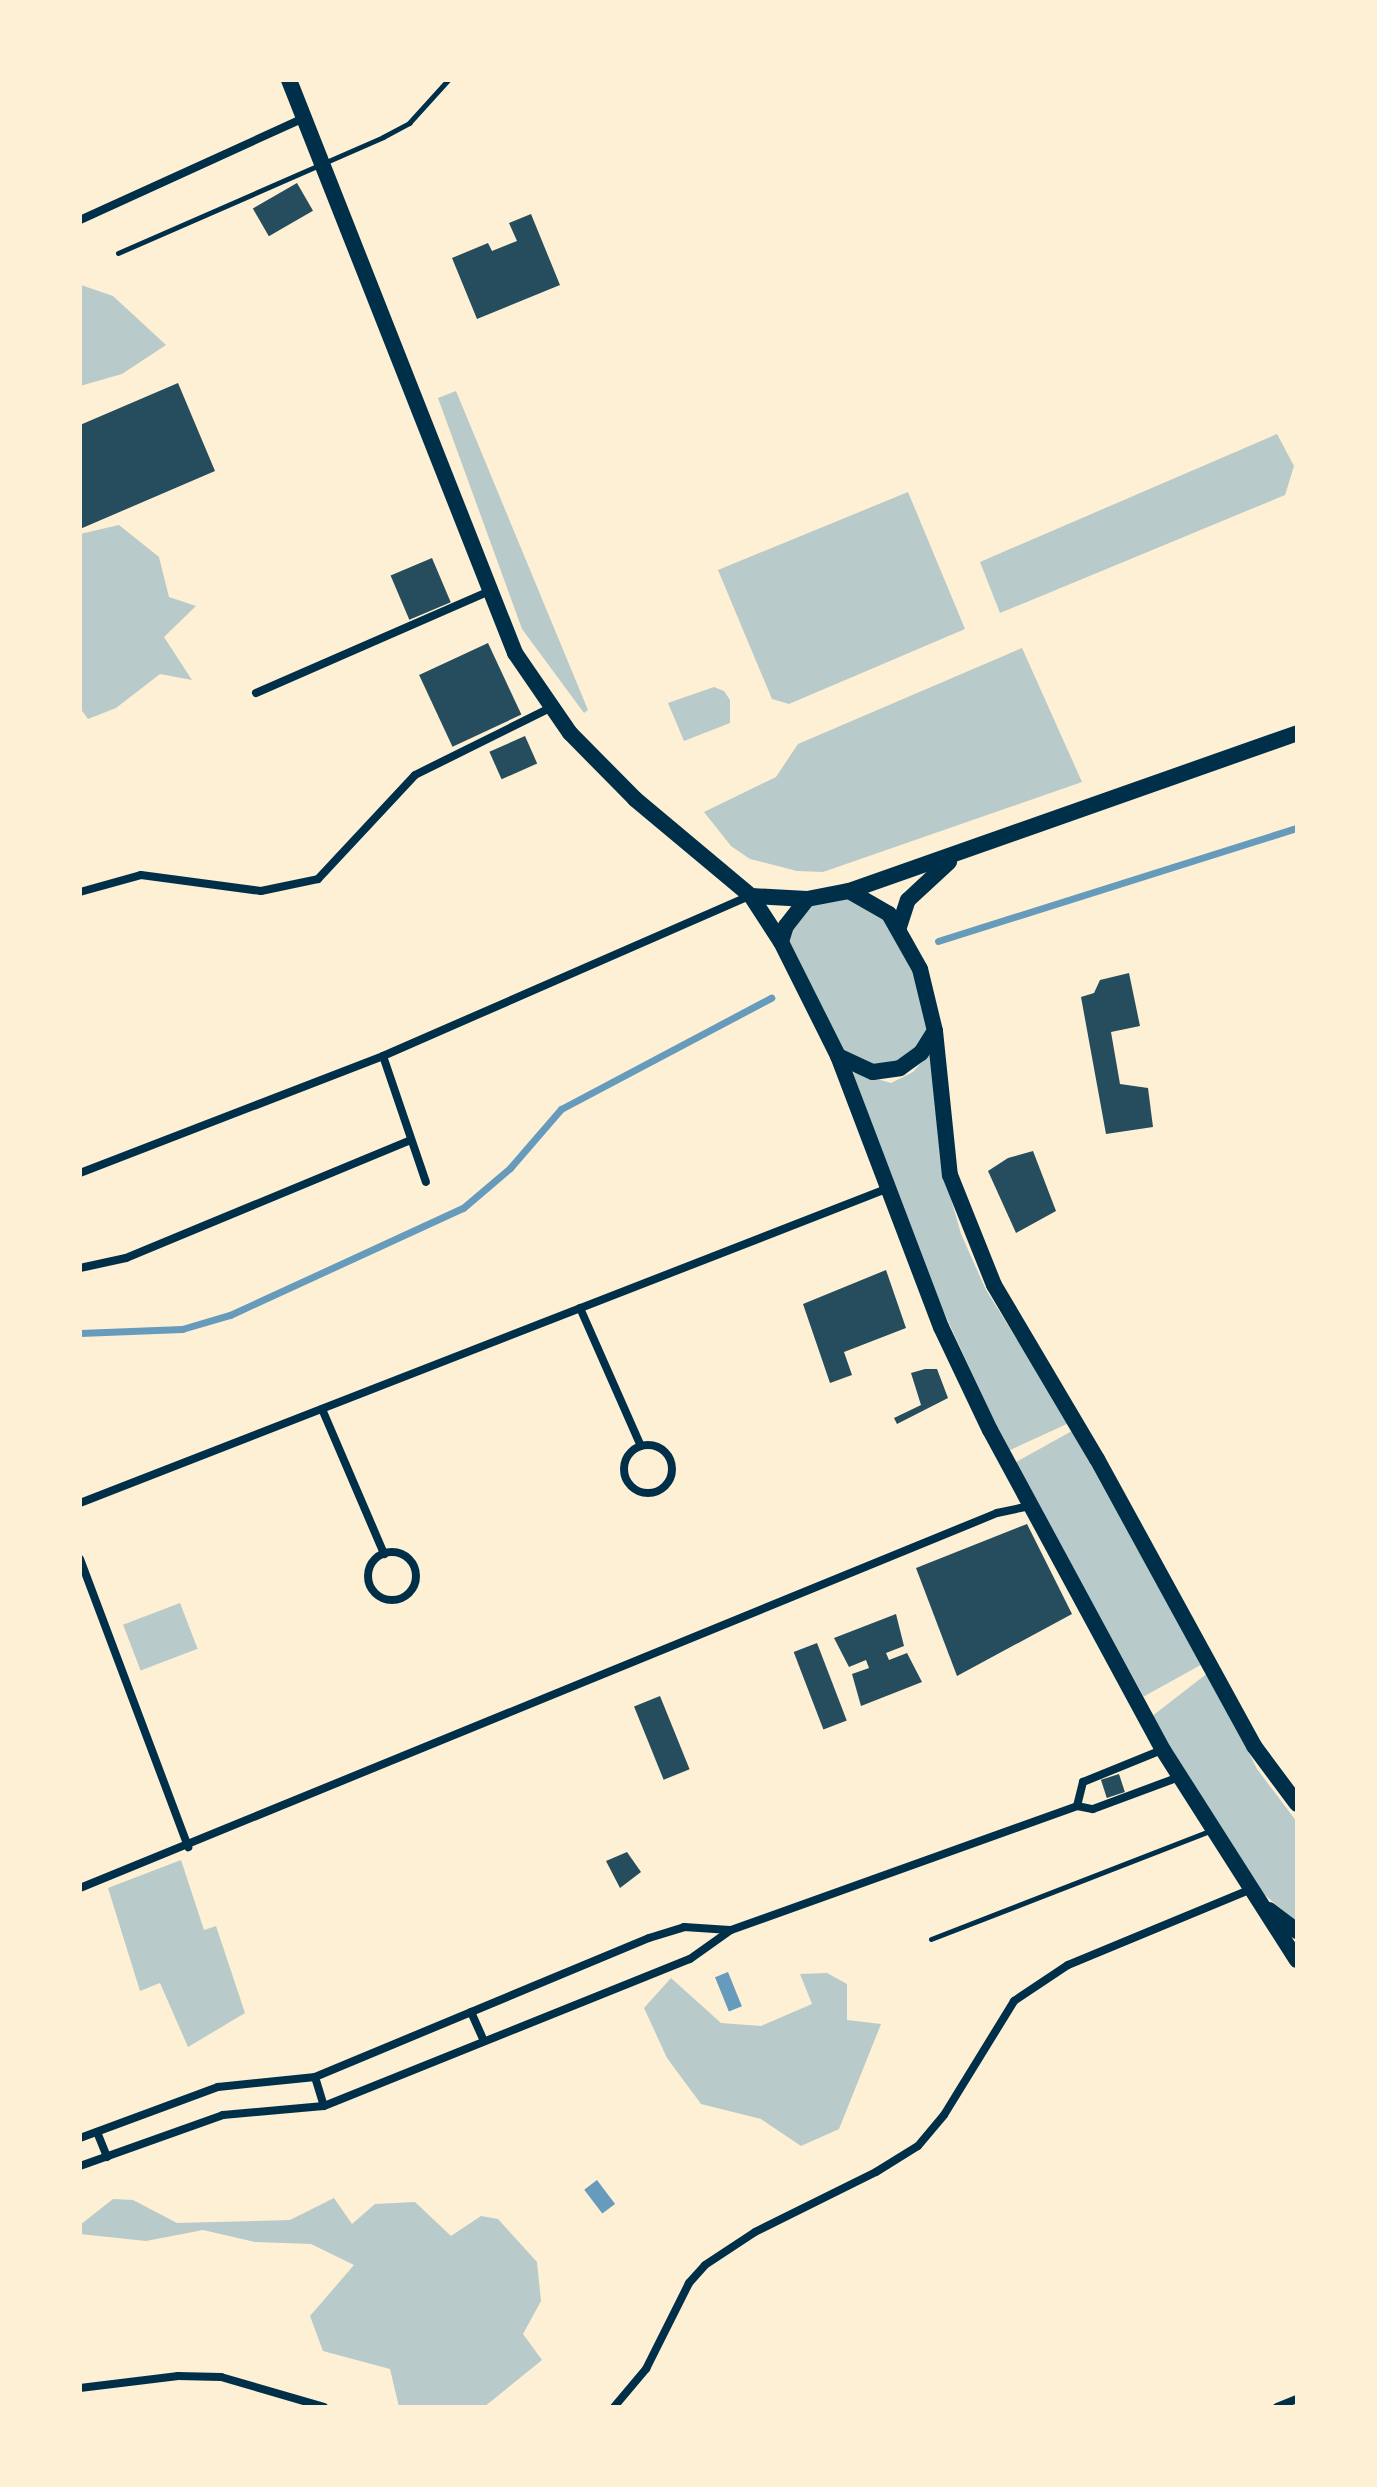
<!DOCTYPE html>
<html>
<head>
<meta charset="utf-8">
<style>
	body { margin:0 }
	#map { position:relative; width:1377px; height:2487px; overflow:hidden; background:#fdf0d5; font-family:"Varela Round",sans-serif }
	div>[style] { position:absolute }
	.green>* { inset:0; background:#b9caca; transform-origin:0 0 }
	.water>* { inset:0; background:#669bbc; transform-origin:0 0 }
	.stream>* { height:7px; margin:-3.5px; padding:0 3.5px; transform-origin:3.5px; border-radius:3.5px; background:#669bbc }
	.building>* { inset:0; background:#264d5e; transform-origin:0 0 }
	.service>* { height:5px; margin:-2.5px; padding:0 2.5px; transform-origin:2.5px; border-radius:2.5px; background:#003049 }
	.minor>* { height:8px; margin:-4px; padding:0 4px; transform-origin:4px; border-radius:4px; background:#003049 }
	.minor>.ring { margin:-4px; padding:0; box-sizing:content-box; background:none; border:8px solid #003049; border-radius:50% }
	.primary>* { height:16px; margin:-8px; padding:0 8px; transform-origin:8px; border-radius:8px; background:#003049 }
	span { translate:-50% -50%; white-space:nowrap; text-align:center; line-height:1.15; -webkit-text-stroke:6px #fdf0d5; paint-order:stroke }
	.frame { position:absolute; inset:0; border:82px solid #fdf0d5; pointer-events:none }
</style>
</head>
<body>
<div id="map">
	<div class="green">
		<div style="clip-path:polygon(81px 285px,113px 296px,166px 345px,122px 374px,80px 386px)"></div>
		<div style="clip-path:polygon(456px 391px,588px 710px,584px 713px,522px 629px,438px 398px)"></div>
		<div style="clip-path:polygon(1277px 434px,1294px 466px,1285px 495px,1000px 613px,980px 562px)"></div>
		<div style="clip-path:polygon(908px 492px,965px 629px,789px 704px,772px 699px,718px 570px)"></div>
		<div style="clip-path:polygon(119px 525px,159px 557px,169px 597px,196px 606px,164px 637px,192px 680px,160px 674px,116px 708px,88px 719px,80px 708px,80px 534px)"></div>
		<div style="clip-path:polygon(1022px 648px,1082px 782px,823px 872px,797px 871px,750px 859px,731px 846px,704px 812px,776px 777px,798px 744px)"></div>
		<div style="clip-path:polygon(714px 687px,724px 691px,730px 700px,730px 723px,684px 741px,668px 703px)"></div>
		<div style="clip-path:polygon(848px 895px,881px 914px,913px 962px,929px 1029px,912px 1057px,874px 1068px,843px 1053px,788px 947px,795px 920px,815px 901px)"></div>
		<div style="clip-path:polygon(931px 1051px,942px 1167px,961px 1234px,986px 1290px,1069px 1423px,1008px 1451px,917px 1254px,853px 1072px,891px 1083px,913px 1072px)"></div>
		<div style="left:1072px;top:1431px;width:267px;height:66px;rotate:61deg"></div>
		<div style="left:180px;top:1603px;width:49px;height:61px;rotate:69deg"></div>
		<div style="clip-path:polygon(1209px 1672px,1257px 1769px,1297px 1822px,1297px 1922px,1260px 1891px,1151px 1717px)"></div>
		<div style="clip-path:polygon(181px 1860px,204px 1930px,216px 1926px,245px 2013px,188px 2047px,160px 1983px,140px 1991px,108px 1888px)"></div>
		<div style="clip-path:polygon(827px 1973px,847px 1984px,847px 2020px,881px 2024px,839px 2129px,801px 2146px,761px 2119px,701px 2104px,667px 2058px,644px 2008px,671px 1978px,721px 2023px,761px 2026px,812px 2004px,800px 1974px)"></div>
		<div style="clip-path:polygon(334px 2198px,352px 2224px,375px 2204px,415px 2202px,451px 2236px,481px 2216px,498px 2219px,537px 2262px,541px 2301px,523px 2334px,542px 2360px,484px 2407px,399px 2407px,390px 2369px,323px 2351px,310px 2316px,354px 2265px,311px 2244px,255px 2242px,203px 2230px,146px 2241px,80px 2234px,80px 2225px,113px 2199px,133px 2200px,177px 2223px,290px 2220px)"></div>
	</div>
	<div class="water">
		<div style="left:728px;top:1972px;width:37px;height:14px;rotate:68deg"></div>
		<div style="left:597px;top:2180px;width:30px;height:16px;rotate:53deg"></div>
	</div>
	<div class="stream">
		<div style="left:938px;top:941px;width:376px;rotate:-17.5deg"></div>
		<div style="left:80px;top:1333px;width:102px;rotate:-2.2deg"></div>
		<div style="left:182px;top:1329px;width:50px;rotate:-16.3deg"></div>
		<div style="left:230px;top:1315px;width:256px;rotate:-24.7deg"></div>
		<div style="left:463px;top:1208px;width:62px;rotate:-40.4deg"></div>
		<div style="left:510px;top:1168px;width:78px;rotate:-49.2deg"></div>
		<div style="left:561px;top:1109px;width:238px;rotate:-27.9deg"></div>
	</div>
	<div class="building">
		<div style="left:297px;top:183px;width:32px;height:51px;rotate:60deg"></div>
		<div style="clip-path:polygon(531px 214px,560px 285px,477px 319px,452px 258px,488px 243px,492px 251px,517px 241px,509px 223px)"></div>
		<div style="clip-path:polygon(178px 383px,215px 471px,80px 529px,80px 425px)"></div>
		<div style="left:432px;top:558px;width:48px;height:45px;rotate:67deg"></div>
		<div style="left:488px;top:643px;width:79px;height:76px;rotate:65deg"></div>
		<div style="left:525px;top:736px;width:30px;height:39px;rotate:66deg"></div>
		<div style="clip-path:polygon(1129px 973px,1140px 1026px,1111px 1032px,1120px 1084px,1148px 1088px,1153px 1127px,1106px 1134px,1081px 997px,1094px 993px,1100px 980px)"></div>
		<div style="clip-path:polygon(1033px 1151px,1056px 1211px,1016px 1233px,988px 1171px,1008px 1158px)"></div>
		<div style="clip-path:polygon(886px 1270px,906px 1328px,844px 1352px,852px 1375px,830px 1383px,803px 1304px)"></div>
		<div style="clip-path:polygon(925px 1369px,937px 1369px,948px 1398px,897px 1424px,894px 1418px,921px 1405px,911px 1373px)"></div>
		<div style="clip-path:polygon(1027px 1524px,1072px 1614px,957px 1676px,916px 1568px)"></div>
		<div style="clip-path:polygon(896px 1614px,904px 1646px,886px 1653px,889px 1660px,907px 1653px,922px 1682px,861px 1706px,852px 1674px,869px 1668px,866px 1660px,849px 1667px,834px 1638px)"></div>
		<div style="left:817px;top:1643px;width:83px;height:25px;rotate:69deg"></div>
		<div style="left:660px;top:1696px;width:79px;height:28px;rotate:68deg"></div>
		<div style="left:1119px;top:1774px;width:19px;height:19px;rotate:72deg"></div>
		<div style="clip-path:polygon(627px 1852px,641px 1872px,620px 1888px,606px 1861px)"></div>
	</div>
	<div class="service">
		<div style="left:118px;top:253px;width:289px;rotate:-23.6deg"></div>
		<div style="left:383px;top:137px;width:30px;rotate:-28deg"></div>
		<div style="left:409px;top:123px;width:58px;rotate:-47.8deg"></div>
		<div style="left:931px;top:1939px;width:299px;rotate:-21.2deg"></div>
	</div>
	<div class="minor">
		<div style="left:80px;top:220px;width:246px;rotate:-24.5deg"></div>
		<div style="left:256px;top:693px;width:254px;rotate:-23.6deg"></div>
		<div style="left:80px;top:892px;width:63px;rotate:-15.6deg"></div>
		<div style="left:141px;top:875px;width:121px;rotate:7.6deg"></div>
		<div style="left:261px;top:891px;width:58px;rotate:-11.9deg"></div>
		<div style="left:318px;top:879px;width:142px;rotate:-47deg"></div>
		<div style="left:415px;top:775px;width:151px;rotate:-26.4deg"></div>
		<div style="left:383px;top:1056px;width:133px;rotate:71.2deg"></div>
		<div style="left:80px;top:1173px;width:325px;rotate:-21.1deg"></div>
		<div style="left:383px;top:1056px;width:400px;rotate:-23.6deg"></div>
		<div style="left:80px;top:1268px;width:47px;rotate:-12.3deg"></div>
		<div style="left:126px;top:1258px;width:308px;rotate:-22.5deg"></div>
		<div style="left:580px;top:1308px;width:151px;rotate:66.2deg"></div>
		<div style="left:322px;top:1409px;width:158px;rotate:66.8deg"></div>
		<div class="ring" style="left:624px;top:1445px;width:40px;height:40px"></div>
		<div style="left:80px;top:1503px;width:865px;rotate:-21.28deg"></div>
		<div class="ring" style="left:368px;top:1552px;width:40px;height:40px"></div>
		<div style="left:80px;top:1559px;width:308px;rotate:69.4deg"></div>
		<div style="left:1077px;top:1806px;width:25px;rotate:-76deg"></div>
		<div style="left:1083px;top:1782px;width:85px;rotate:-22.1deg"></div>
		<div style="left:80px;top:1888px;width:991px;rotate:-22.24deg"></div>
		<div style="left:997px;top:1513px;width:35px;rotate:-12deg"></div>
		<div style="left:471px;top:2012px;width:30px;rotate:66deg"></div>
		<div style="left:315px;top:2077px;width:30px;rotate:73deg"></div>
		<div style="left:97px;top:2132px;width:27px;rotate:68deg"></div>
		<div style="left:80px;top:2138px;width:147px;rotate:-20.3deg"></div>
		<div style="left:218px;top:2087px;width:98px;rotate:-5.9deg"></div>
		<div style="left:315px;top:2077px;width:362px;rotate:-22.6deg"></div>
		<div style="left:649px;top:1938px;width:37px;rotate:-17deg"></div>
		<div style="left:684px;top:1927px;width:46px;rotate:3.7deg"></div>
		<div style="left:80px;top:2166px;width:152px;rotate:-19.6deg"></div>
		<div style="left:223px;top:2115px;width:101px;rotate:-5.1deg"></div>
		<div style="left:324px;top:2106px;width:394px;rotate:-21.9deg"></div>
		<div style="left:690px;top:1959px;width:50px;rotate:-35.3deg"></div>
		<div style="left:731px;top:1930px;width:368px;rotate:-19.7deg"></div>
		<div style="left:1077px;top:1806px;width:16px;rotate:11deg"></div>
		<div style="left:1093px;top:1809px;width:92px;rotate:-20.4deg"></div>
		<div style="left:80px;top:2388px;width:99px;rotate:-7deg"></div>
		<div style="left:178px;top:2376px;width:43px;rotate:1.3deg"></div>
		<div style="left:221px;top:2377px;width:107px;rotate:16.2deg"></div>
		<div style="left:614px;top:2407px;width:50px;rotate:-49.9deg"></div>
		<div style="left:646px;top:2369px;width:96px;rotate:-63.4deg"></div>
		<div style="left:689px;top:2283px;width:24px;rotate:-48deg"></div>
		<div style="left:705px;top:2265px;width:60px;rotate:-33.4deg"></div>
		<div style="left:755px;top:2232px;width:135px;rotate:-26.4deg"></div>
		<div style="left:876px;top:2172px;width:49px;rotate:-31.8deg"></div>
		<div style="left:918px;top:2146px;width:40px;rotate:-50deg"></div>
		<div style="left:944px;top:2115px;width:134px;rotate:-58.4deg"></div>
		<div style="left:1014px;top:2001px;width:65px;rotate:-33.7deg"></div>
		<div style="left:1068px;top:1965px;width:196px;rotate:-22.5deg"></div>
		<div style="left:1277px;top:2407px;width:22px;rotate:-22deg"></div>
	</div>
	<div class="primary">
		<div style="left:289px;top:80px;width:616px;rotate:68.47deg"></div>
		<div style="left:515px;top:653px;width:97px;rotate:55.5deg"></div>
		<div style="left:570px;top:733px;width:93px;rotate:45.4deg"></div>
		<div style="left:635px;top:799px;width:151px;rotate:39.9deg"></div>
		<div style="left:751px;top:896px;width:55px;rotate:56.9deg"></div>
		<div style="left:781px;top:942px;width:127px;rotate:63.4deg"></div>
		<div style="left:838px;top:1056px;width:290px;rotate:69.2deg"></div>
		<div style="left:941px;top:1327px;width:114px;rotate:64.6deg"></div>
		<div style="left:990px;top:1430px;width:364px;rotate:61.6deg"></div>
		<div style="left:1163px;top:1750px;width:249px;rotate:57.5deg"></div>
		<div style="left:849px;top:891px;width:46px;rotate:29.9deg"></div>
		<div style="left:889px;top:914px;width:63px;rotate:60.6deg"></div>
		<div style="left:920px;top:969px;width:64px;rotate:76.4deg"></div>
		<div style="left:935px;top:1031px;width:145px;rotate:84.1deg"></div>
		<div style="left:950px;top:1175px;width:118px;rotate:68.2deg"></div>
		<div style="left:994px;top:1285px;width:202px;rotate:59.4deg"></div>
		<div style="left:1097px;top:1459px;width:327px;rotate:61.3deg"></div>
		<div style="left:1254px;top:1746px;width:72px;rotate:53.4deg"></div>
		<div style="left:751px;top:896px;width:56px;rotate:3.1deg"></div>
		<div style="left:807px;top:899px;width:43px;rotate:-10.8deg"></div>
		<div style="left:849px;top:891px;width:475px;rotate:-19.4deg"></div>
		<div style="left:899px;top:927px;width:28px;rotate:-72deg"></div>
		<div style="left:908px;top:900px;width:56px;rotate:-42.8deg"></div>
		<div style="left:781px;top:942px;width:17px;rotate:-73deg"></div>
		<div style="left:786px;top:926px;width:34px;rotate:-52deg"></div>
		<div style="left:838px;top:1056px;width:38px;rotate:25deg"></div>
		<div style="left:873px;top:1072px;width:27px;rotate:-8deg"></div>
		<div style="left:900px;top:1068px;width:26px;rotate:-36deg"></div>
		<div style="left:921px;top:1053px;width:26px;rotate:-58deg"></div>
		<div style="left:1269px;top:1910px;width:35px;rotate:37deg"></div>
	</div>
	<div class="frame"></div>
</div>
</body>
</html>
